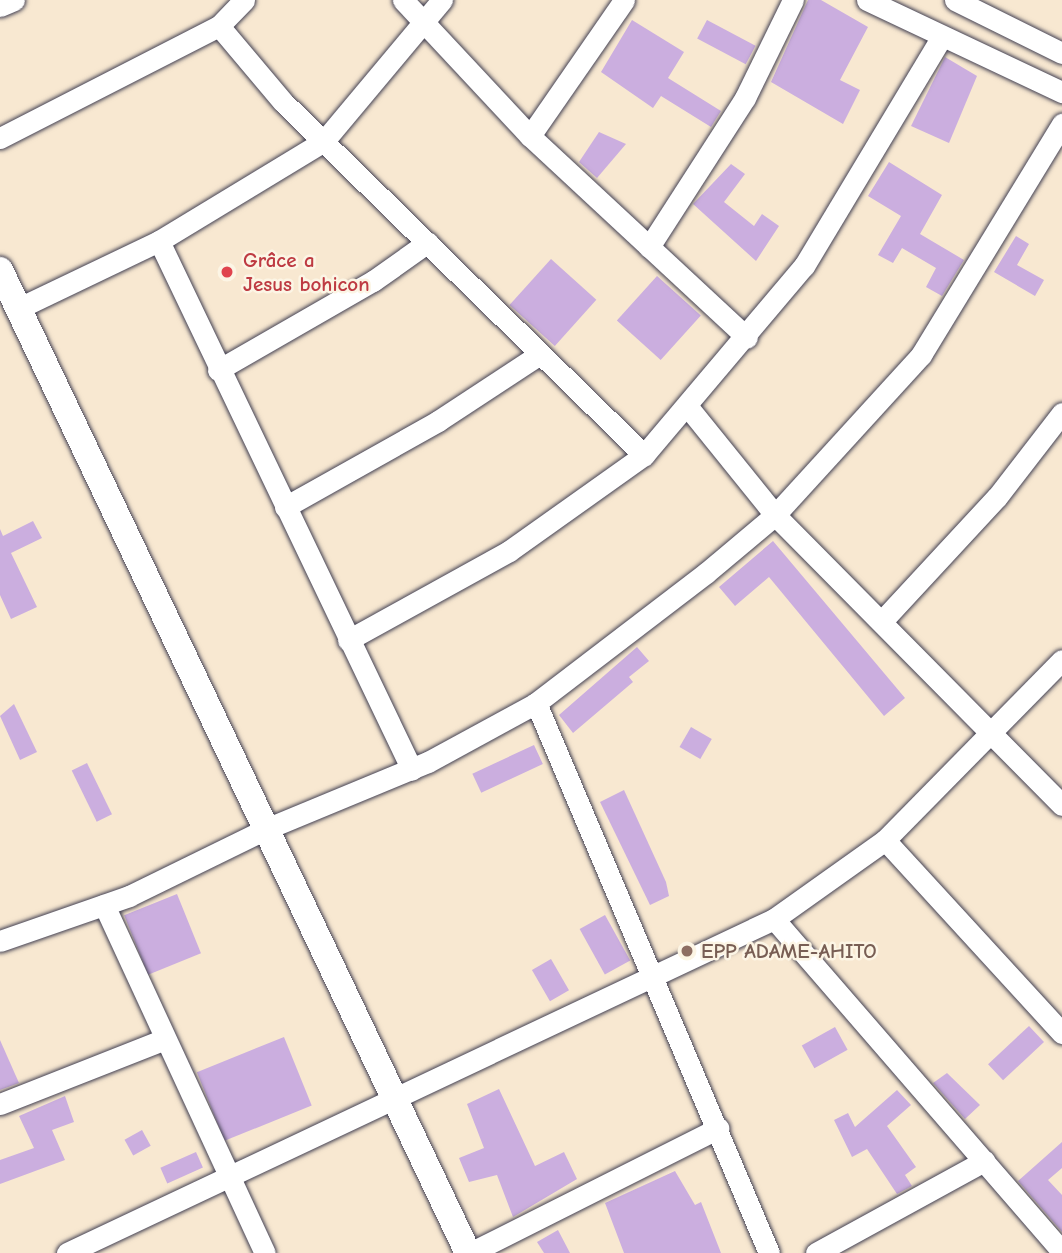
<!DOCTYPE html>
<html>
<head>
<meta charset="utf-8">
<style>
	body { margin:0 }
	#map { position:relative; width:1062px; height:1253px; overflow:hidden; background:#f8e8d1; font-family:"Comic Neue",sans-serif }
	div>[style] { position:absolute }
	.building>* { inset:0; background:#cbaedf; transform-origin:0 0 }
	.roads { filter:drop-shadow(0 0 2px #424052) drop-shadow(0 0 2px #424052) }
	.minor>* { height:21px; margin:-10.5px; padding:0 10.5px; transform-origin:10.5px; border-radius:10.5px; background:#fff }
	.major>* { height:26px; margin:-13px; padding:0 13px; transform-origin:13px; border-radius:13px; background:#fff }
	.dots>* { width:19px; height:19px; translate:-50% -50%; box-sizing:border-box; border:4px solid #fcf5e5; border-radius:50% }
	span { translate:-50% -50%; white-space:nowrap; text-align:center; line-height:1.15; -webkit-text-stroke:5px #fcf5e5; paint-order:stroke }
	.health-label { font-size:21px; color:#be3a42; font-weight:700 }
	.left { translate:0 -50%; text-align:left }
	.education-label { font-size:21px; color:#785e54; font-weight:700 }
</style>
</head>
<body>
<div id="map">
	<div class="building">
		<div style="clip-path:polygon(808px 0,821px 0,868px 27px,840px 80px,860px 90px,843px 124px,771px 82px)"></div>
		<div style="clip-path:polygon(632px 20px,684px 52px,668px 78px,721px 111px,711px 127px,661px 96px,653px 108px,601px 72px)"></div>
		<div style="left:707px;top:20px;width:55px;height:21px;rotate:28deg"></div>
		<div style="clip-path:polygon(945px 57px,977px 76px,949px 143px,911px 126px)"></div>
		<div style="clip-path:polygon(599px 132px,626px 144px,597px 178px,579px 162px)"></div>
		<div style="clip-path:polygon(889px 162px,942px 195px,920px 234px,964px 260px,942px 296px,926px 287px,936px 268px,902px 248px,893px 263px,878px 255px,901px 216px,868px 196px)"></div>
		<div style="clip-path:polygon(731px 164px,745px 174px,724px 202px,754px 226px,762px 214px,779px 226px,756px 261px,693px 204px)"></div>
		<div style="clip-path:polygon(1016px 236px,1029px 244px,1017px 265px,1044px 280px,1035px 296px,994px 272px)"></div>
		<div style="left:551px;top:259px;width:61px;height:62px;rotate:42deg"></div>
		<div style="left:657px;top:276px;width:59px;height:60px;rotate:42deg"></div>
		<div style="clip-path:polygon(33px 521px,42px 538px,11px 553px,37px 607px,11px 619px,0 595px,0 529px,3px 536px)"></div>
		<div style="clip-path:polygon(773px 541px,905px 698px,884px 716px,769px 577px,735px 606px,719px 587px)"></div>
		<div style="clip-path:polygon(637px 647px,649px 661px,629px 677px,633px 682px,573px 733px,559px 715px)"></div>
		<div style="clip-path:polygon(14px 704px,37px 752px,20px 760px,0 716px)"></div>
		<div style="left:691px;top:727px;width:24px;height:23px;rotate:30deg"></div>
		<div style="left:534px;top:745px;width:21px;height:68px;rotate:65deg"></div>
		<div style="left:87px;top:763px;width:57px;height:17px;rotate:64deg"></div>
		<div style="clip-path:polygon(624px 790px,666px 882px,669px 896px,650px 905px,600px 802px)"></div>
		<div style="left:177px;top:894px;width:64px;height:57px;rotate:68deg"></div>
		<div style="left:605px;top:915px;width:52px;height:29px;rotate:61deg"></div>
		<div style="left:551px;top:959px;width:36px;height:22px;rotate:60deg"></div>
		<div style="left:1029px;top:1026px;width:22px;height:56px;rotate:47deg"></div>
		<div style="left:835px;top:1027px;width:26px;height:38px;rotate:61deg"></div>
		<div style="left:284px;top:1037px;width:74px;height:94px;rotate:68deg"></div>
		<div style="clip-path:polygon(0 1040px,19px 1083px,0 1090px)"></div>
		<div style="clip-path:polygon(947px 1073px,980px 1105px,965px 1119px,933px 1083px)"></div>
		<div style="clip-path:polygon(499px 1089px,535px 1166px,564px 1152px,577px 1179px,513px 1217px,497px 1175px,469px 1182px,459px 1158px,484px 1148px,467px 1104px)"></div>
		<div style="clip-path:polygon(897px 1090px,911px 1105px,887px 1126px,916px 1167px,905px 1175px,912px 1186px,897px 1194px,867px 1149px,852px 1157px,834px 1120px,848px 1113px,855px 1127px)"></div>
		<div style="clip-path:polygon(65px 1096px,74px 1122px,52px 1130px,65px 1160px,0 1184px,0 1160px,34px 1148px,19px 1116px)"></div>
		<div style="left:142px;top:1130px;width:18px;height:20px;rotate:61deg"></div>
		<div style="clip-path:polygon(1062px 1142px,1062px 1168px,1048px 1180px,1062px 1195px,1062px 1232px,1018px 1181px)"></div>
		<div style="left:196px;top:1152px;width:17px;height:39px;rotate:66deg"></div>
		<div style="clip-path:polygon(675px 1171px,695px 1205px,701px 1202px,721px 1253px,624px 1253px,605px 1203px)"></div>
		<div style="clip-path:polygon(558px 1230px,570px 1253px,544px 1253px,537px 1242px)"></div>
	</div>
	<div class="roads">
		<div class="minor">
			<div style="left:403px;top:0;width:186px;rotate:47deg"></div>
			<div style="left:530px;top:136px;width:296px;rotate:42.9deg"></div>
			<div style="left:867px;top:0;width:216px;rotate:25.3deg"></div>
			<div style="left:955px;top:0;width:119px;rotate:26.4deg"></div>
			<div style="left:0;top:6px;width:15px;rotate:-23deg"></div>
			<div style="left:219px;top:26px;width:99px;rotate:49.9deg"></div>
			<div style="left:283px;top:102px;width:505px;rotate:44.36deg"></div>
			<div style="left:530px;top:136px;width:165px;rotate:-55.3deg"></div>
			<div style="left:0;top:138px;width:246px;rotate:-27.1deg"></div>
			<div style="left:219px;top:26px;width:36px;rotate:-46deg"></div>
			<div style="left:159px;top:241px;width:586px;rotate:64.44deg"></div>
			<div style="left:649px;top:247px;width:177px;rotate:-57.2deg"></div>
			<div style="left:745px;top:98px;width:109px;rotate:-63.9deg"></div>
			<div style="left:17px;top:309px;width:157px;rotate:-25.6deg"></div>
			<div style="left:159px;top:241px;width:193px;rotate:-31.2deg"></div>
			<div style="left:324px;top:141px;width:184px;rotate:-50.1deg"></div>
			<div style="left:218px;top:370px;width:179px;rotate:-29.9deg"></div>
			<div style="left:373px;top:281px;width:67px;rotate:-35.3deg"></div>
			<div style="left:688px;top:407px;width:139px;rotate:51.1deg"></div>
			<div style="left:775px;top:515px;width:408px;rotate:45.3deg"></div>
			<div style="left:285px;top:507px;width:176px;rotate:-29.3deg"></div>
			<div style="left:438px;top:421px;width:122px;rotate:-33.3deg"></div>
			<div style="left:882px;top:621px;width:169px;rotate:-47.2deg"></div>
			<div style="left:997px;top:497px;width:106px;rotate:-52.3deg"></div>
			<div style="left:348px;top:640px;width:184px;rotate:-28.9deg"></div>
			<div style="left:509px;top:551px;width:166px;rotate:-35.4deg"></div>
			<div style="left:644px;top:455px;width:248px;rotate:-49.8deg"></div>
			<div style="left:804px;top:266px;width:266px;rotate:-59deg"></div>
			<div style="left:536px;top:703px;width:597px;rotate:67.04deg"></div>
			<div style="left:885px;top:840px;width:262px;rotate:47.5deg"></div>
			<div style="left:104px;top:905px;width:383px;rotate:65.2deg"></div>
			<div style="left:774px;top:919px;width:440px;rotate:49.1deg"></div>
			<div style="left:0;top:941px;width:137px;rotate:-19.2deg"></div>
			<div style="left:129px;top:896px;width:153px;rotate:-26.1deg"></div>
			<div style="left:266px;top:829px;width:175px;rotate:-22.5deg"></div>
			<div style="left:428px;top:762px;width:123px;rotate:-28.6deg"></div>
			<div style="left:536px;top:703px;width:214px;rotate:-37.4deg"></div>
			<div style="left:706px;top:573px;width:90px;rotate:-40deg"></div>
			<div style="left:775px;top:515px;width:217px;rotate:-47.6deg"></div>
			<div style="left:921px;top:355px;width:271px;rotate:-58.6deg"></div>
			<div style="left:0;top:1104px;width:177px;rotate:-21.5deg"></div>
			<div style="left:67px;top:1253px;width:782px;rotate:-25.29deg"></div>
			<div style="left:774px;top:919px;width:136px;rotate:-35.4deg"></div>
			<div style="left:885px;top:840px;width:252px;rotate:-45.5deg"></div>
			<div style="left:470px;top:1253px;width:278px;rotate:-26.7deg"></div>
			<div style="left:816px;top:1253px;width:192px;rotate:-28.7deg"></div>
		</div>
		<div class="major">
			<div style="left:0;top:270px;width:1089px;rotate:64.54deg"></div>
		</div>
	</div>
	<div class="dots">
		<div style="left:227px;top:272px;background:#e0444e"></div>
		<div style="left:687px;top:951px;background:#8d6e63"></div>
	</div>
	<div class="health-label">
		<span class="left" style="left:243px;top:272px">Grâce a<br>Jesus bohicon</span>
	</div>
	<div class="education-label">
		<span class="left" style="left:701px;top:951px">EPP ADAME-AHITO</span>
	</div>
</div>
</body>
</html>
